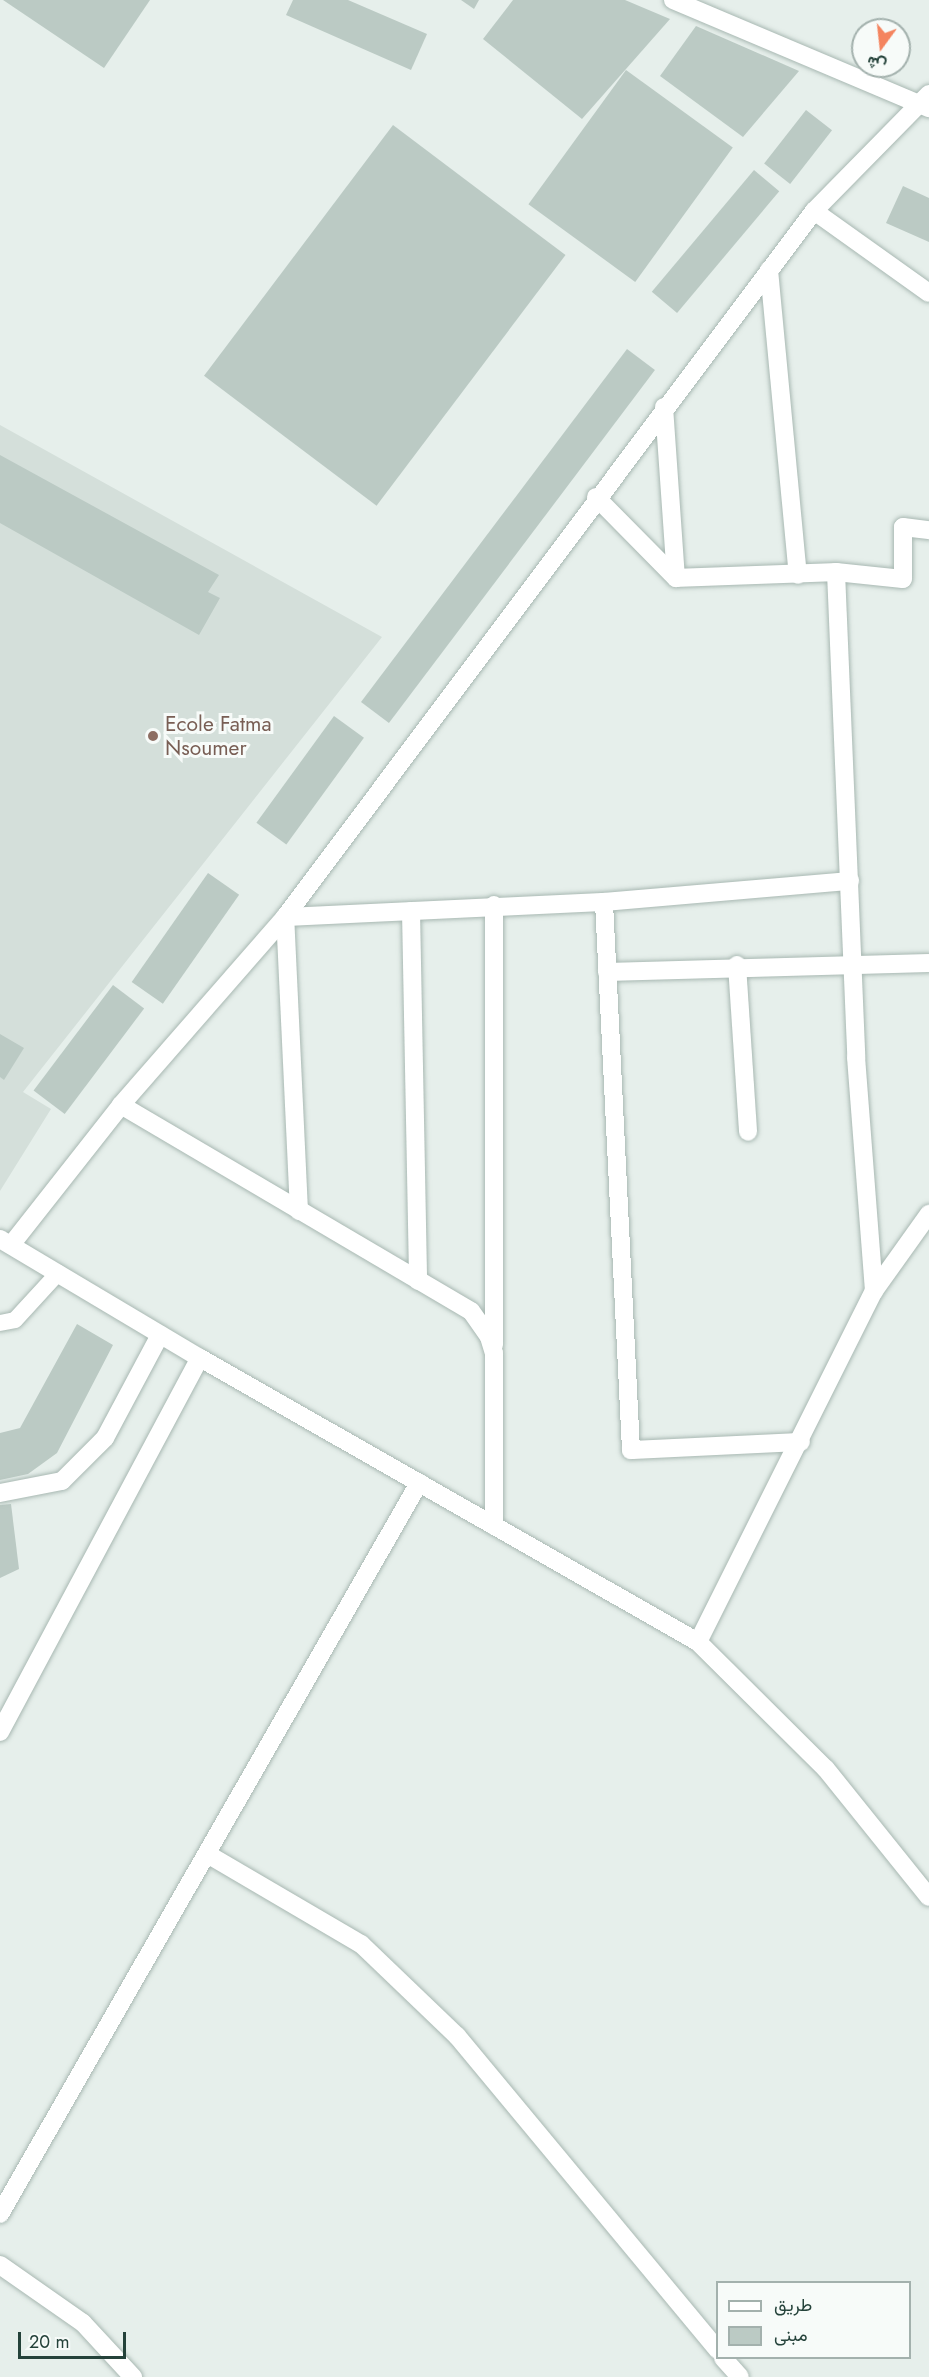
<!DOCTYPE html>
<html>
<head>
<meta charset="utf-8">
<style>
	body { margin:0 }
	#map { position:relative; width:929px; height:2377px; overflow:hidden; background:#e6efeb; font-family:Jost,Vazirmatn,sans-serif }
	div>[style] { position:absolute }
	.built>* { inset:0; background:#d4dfda }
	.building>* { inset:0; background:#bbcac4; transform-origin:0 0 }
	.roads { filter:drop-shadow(0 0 2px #a8b8b2) drop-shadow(0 0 2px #a8b8b2) }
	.service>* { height:16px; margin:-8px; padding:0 8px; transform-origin:8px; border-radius:8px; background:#fff }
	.minor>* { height:18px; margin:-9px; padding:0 9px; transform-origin:9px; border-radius:9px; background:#fff }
	.secondary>* { height:18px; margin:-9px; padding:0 9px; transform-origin:9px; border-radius:9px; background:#fff }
	.dots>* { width:16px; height:16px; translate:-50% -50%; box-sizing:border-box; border:3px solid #f7fbf9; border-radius:50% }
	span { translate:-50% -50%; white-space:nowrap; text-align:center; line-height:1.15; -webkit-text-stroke:6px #f7fbf9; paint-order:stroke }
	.education-label { font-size:21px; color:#785e54 }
	.left { translate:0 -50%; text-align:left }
	.legend { position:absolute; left:716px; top:2281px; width:195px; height:78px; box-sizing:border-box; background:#f7fbf9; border:2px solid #a3b1ad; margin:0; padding:8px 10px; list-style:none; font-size:18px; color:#24423a }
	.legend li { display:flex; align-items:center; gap:12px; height:30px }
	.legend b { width:30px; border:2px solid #a3b1ad }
	.north { position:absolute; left:851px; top:18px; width:60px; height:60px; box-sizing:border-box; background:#f7fbf9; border:2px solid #a3b1ad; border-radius:50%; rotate:195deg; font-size:16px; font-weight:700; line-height:24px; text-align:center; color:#24423a }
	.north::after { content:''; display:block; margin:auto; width:21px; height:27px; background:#f4845f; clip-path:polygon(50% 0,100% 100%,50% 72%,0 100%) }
	.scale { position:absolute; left:18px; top:2332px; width:108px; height:27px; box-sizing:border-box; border:3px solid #24423a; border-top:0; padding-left:8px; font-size:18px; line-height:21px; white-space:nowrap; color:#24423a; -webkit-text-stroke:4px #f7fbf9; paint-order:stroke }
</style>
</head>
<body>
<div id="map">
	<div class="built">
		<div style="clip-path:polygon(0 425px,382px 637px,23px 1092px,51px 1109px,0 1191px)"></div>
	</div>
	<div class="building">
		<div style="clip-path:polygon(3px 0,150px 0,104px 68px)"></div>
		<div style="clip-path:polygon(293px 0,348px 0,427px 34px,411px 70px,286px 15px)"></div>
		<div style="clip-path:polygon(461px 0,479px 0,474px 9px)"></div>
		<div style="clip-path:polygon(513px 0,625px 0,670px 19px,582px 119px,483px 39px)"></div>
		<div style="clip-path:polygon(696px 26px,799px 71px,743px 137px,660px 76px)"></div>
		<div style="left:626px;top:70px;width:132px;height:166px;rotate:36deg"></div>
		<div style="left:806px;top:110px;width:33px;height:68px;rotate:38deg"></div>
		<div style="left:393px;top:125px;width:216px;height:314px;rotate:37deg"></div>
		<div style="left:754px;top:170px;width:33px;height:159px;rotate:40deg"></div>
		<div style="clip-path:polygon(903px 186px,929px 198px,929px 242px,886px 223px)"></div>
		<div style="left:627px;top:349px;width:35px;height:442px;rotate:37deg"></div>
		<div style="clip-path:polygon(0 455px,219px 575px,208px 592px,220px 598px,199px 635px,0 523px)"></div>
		<div style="left:334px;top:716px;width:37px;height:132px;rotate:36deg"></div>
		<div style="left:208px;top:873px;width:38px;height:133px;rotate:35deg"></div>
		<div style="left:113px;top:985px;width:39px;height:132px;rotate:37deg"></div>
		<div style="clip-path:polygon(0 1034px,24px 1048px,4px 1080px,0 1077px)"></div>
		<div style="clip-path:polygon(77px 1324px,113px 1345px,57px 1453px,28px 1474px,0 1480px,0 1433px,20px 1428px)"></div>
		<div style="clip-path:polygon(11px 1504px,19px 1569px,0 1578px,0 1505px)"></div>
	</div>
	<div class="roads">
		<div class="service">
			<div style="left:0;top:1323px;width:15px;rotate:-11deg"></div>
			<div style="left:15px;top:1320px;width:64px;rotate:-47.5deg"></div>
		</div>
		<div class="minor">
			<div style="left:814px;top:211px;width:141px;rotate:35.5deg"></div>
			<div style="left:769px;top:270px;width:306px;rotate:84.6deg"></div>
			<div style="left:664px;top:407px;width:171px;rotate:86deg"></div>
			<div style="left:596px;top:497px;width:114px;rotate:45.4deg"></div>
			<div style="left:676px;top:578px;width:160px;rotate:-2.1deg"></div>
			<div style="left:836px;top:572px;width:485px;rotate:87.6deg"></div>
			<div style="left:856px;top:1057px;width:235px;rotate:85.6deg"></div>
			<div style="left:836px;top:572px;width:67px;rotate:6deg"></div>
			<div style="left:903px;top:579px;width:52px;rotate:-90deg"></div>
			<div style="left:903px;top:527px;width:26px;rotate:7deg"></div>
			<div style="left:604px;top:902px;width:247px;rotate:-4.9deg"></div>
			<div style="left:411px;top:911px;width:370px;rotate:88.9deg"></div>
			<div style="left:737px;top:965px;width:167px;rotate:86.2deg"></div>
			<div style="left:607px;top:972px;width:322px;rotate:-1.6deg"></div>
			<div style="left:121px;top:1105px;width:406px;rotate:30.5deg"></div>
			<div style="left:471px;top:1311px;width:32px;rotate:55deg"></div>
			<div style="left:489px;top:1337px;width:17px;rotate:73deg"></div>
			<div style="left:494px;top:1353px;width:173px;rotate:90deg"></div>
			<div style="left:299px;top:1211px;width:294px;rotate:-92.7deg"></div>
			<div style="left:285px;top:917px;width:319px;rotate:-2.7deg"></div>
			<div style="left:604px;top:902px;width:549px;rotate:87.18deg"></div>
			<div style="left:631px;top:1450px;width:170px;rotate:-2.7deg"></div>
			<div style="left:0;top:1239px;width:233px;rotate:30.8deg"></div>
			<div style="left:200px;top:1358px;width:573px;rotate:29.7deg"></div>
			<div style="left:698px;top:1642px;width:180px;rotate:44.8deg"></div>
			<div style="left:826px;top:1769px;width:164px;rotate:51.2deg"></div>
			<div style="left:11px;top:1245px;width:178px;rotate:-51.8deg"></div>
			<div style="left:121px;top:1105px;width:249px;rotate:-48.9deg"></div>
			<div style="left:285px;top:917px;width:882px;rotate:-53.16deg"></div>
			<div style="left:814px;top:211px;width:164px;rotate:-45.5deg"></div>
			<div style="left:494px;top:1345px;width:440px;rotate:-90deg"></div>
			<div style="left:0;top:1493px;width:63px;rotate:-11deg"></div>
			<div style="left:62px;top:1481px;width:61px;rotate:-45deg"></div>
			<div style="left:105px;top:1438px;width:117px;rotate:-61.9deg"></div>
			<div style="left:698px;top:1642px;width:393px;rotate:-63.4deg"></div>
			<div style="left:874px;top:1291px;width:95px;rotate:-54.5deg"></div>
			<div style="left:0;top:1732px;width:424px;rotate:-61.9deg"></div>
			<div style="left:209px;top:1855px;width:176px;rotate:30.4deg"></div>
			<div style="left:361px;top:1944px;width:133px;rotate:43.8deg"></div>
			<div style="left:457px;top:2036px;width:408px;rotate:50.3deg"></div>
			<div style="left:0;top:2214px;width:843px;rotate:-60.18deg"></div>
			<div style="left:0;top:2265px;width:101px;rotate:34.9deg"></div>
			<div style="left:83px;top:2323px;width:74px;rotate:47.2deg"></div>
			<div style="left:723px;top:2358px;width:25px;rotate:48deg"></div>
		</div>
		<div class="secondary">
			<div style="left:673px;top:0;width:278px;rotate:22.9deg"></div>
		</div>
	</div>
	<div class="dots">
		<div style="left:153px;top:736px;background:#8d6e63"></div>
	</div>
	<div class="education-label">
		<span class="left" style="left:165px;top:736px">Ecole Fatma<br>Nsoumer</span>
	</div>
	<ul class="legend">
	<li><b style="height:8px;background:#fff"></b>طريق</li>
	<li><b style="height:16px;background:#bbcac4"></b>مبنى</li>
	</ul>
	<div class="north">ش</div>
	<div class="scale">20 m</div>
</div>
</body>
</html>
